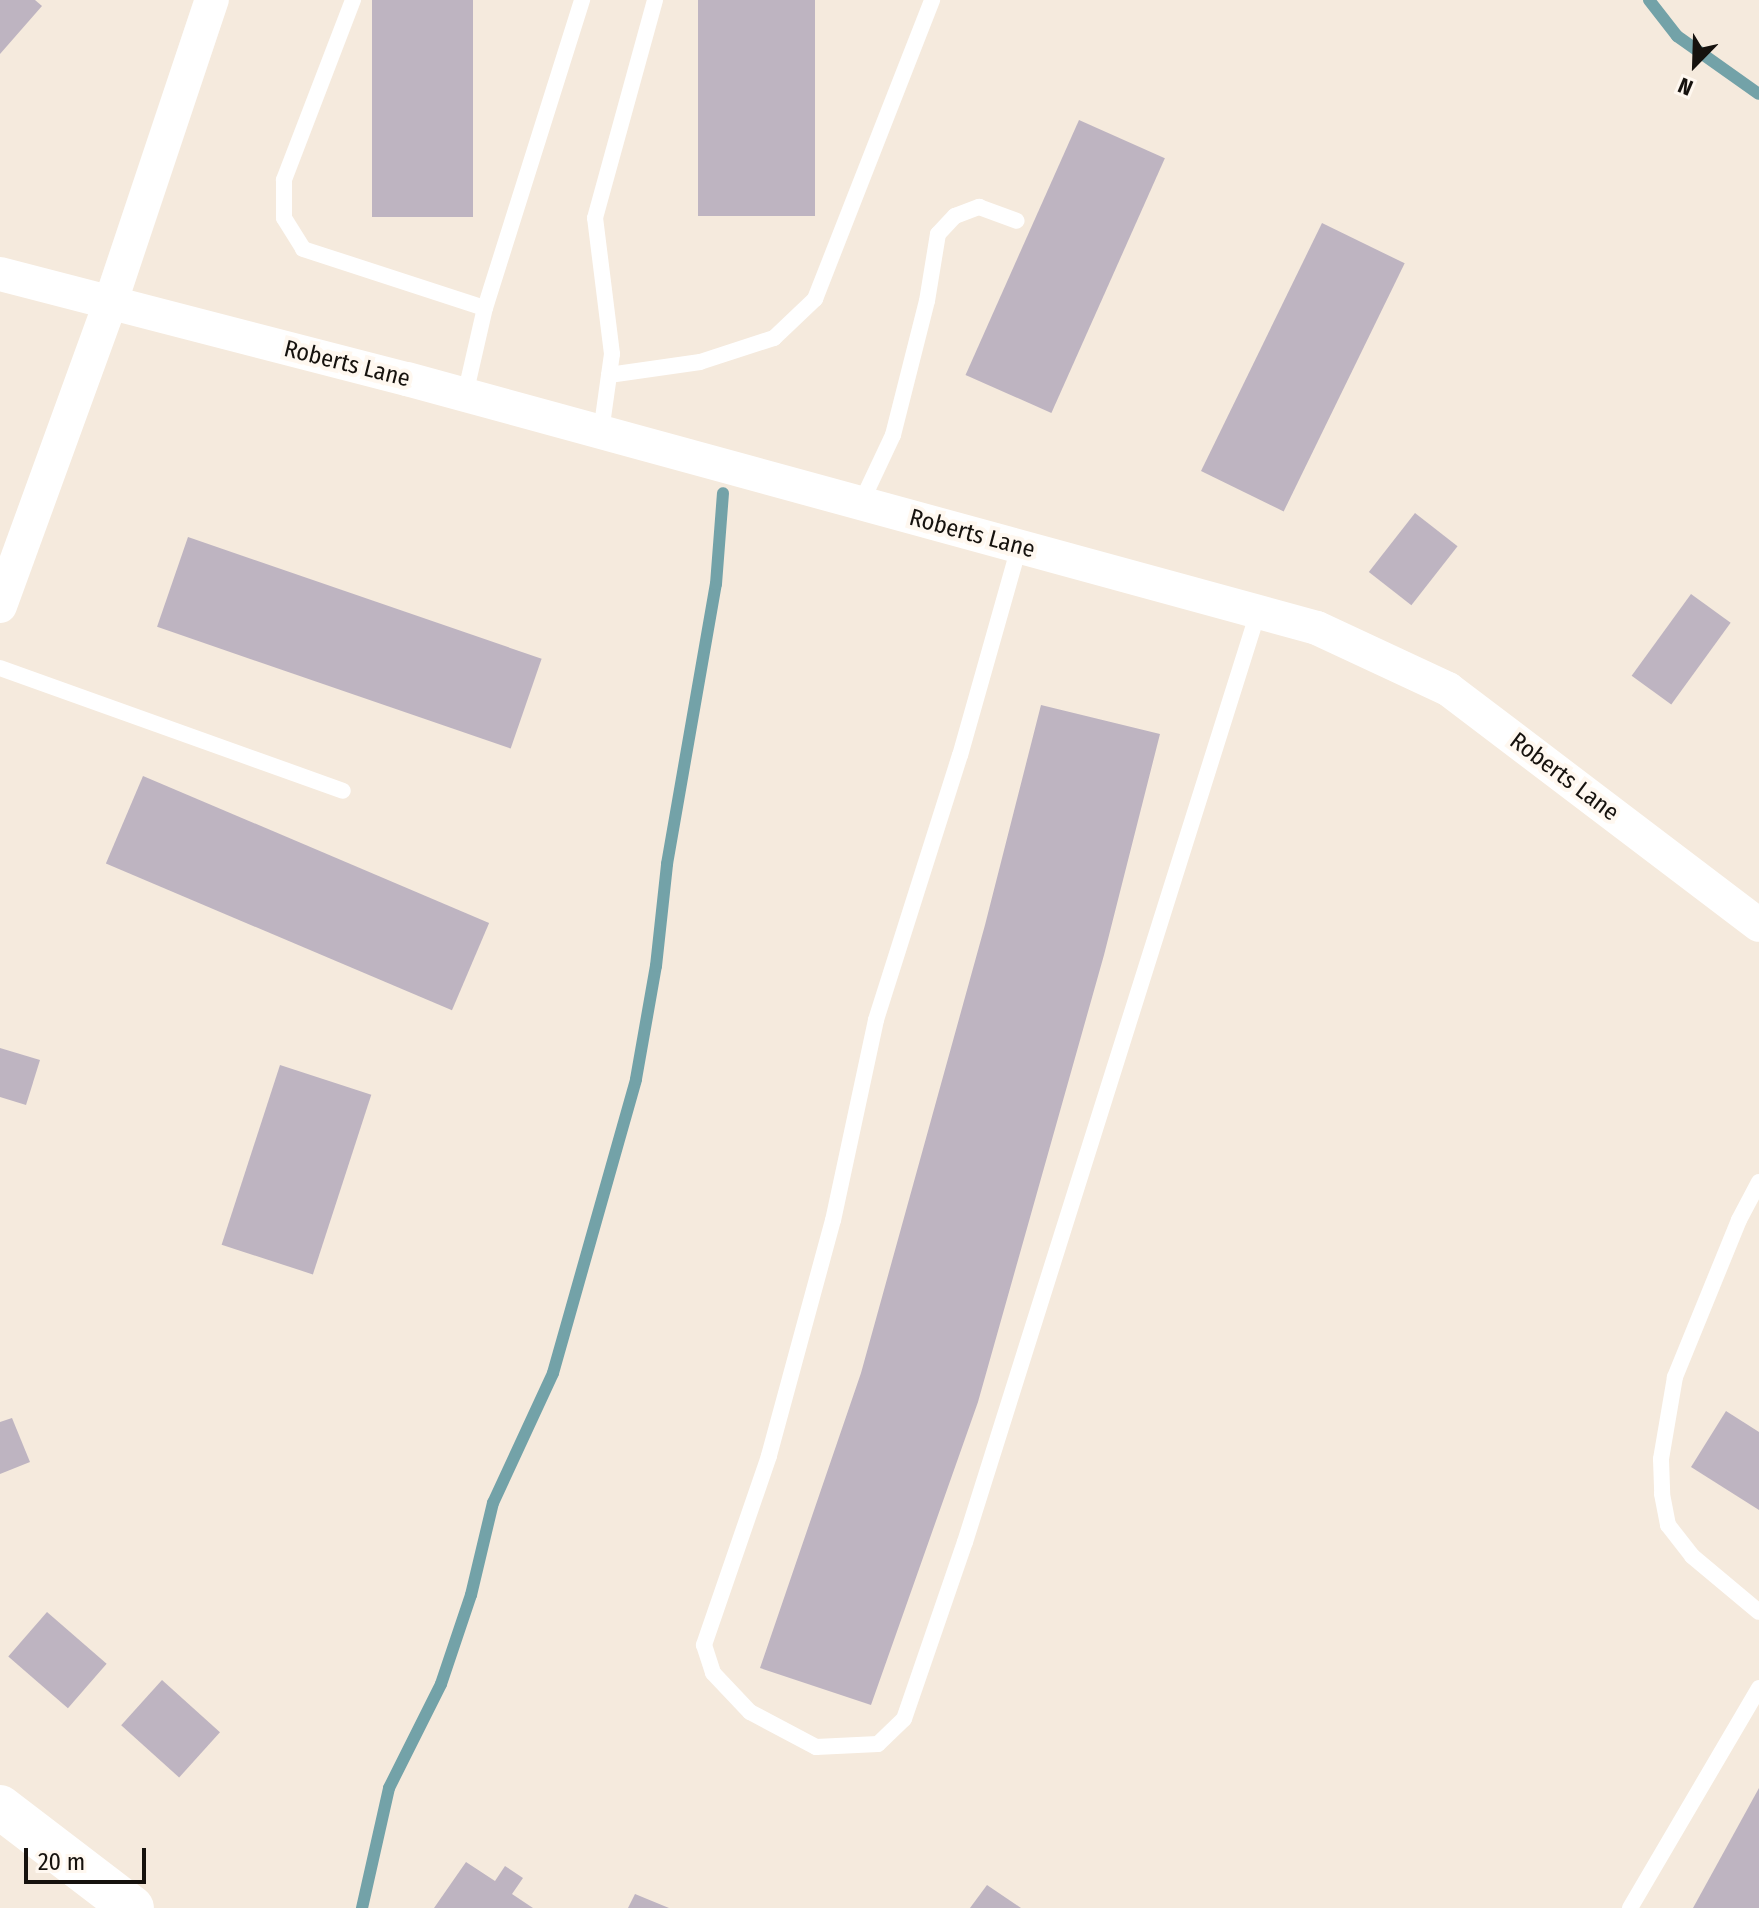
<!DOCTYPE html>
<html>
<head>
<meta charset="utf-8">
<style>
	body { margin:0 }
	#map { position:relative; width:1759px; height:1908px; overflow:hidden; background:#f5eadd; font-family:"Fira Sans Condensed",sans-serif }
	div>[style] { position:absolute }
	.stream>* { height:12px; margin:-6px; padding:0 6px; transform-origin:6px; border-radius:6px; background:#73a2a8 }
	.building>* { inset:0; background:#beb4c1; transform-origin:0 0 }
	.lane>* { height:16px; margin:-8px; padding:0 8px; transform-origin:8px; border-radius:8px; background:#fff }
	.street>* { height:34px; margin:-17px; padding:0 17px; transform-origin:17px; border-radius:17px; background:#fff }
	.secondary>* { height:44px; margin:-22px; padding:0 22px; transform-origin:22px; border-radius:22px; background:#fff }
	span { translate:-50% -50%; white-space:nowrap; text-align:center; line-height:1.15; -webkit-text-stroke:8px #fff8f0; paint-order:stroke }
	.street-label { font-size:24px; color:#16120e }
	.north { position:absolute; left:1655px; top:24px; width:80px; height:80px; -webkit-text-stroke:6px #fff8f0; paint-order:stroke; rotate:203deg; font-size:22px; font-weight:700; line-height:32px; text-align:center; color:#16120e }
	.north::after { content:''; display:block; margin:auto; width:28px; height:36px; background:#16120e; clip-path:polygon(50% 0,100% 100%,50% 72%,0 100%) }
	.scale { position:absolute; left:24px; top:1848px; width:122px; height:36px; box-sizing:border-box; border:4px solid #16120e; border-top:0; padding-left:10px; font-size:24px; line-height:28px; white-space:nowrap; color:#16120e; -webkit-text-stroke:6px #fff8f0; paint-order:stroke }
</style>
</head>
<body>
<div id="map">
	<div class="stream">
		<div style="left:1649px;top:0;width:46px;rotate:52.1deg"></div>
		<div style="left:1677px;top:36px;width:100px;rotate:35.3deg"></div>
		<div style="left:362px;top:1908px;width:123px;rotate:-77.3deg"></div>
		<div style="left:389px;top:1788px;width:116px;rotate:-63.4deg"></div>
		<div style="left:441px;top:1684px;width:94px;rotate:-71.4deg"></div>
		<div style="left:471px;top:1595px;width:95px;rotate:-76.6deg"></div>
		<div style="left:493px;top:1503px;width:143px;rotate:-65.2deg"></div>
		<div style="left:553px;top:1373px;width:305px;rotate:-74.2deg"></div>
		<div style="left:636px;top:1079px;width:115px;rotate:-80deg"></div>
		<div style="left:656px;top:966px;width:103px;rotate:-83.8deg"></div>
		<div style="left:667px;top:864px;width:284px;rotate:-80.1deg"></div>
		<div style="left:716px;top:584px;width:91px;rotate:-85.6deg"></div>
	</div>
	<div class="building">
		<div style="clip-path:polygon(0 0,35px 0,42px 6px,0 54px)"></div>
		<div style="left:372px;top:0;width:101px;height:217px"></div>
		<div style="left:698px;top:0;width:117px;height:216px"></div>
		<div style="left:1079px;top:120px;width:94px;height:279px;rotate:24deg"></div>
		<div style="left:1322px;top:223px;width:92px;height:276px;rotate:26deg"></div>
		<div style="left:1415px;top:513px;width:54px;height:75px;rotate:38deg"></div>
		<div style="left:188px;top:537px;width:374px;height:95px;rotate:19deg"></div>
		<div style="left:1691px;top:594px;width:49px;height:101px;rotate:36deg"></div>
		<div style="clip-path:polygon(1041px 705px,1160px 734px,1104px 955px,978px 1402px,871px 1705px,760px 1668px,861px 1373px,985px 925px)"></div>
		<div style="left:143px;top:776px;width:376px;height:95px;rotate:23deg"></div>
		<div style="clip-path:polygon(0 1048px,40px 1060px,26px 1105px,0 1097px)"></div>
		<div style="left:280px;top:1065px;width:96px;height:189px;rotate:18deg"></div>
		<div style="clip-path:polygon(1726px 1411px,1759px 1432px,1759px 1510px,1691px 1467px)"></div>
		<div style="clip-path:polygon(12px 1418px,30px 1462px,0 1474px,0 1422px)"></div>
		<div style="left:47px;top:1612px;width:79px;height:59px;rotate:41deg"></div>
		<div style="left:162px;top:1680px;width:78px;height:61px;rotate:42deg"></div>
		<div style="clip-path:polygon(1759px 1788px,1759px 1908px,1693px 1908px)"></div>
		<div style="clip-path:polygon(466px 1862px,495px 1881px,505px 1866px,523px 1878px,512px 1894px,533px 1908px,434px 1908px)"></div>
		<div style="clip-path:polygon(987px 1885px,1021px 1908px,970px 1908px)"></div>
		<div style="clip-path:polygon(635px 1894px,669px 1908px,628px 1908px)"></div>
	</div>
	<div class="lane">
		<div style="left:353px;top:0;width:193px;rotate:111deg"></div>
		<div style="left:284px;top:180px;width:38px;rotate:90deg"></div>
		<div style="left:284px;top:218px;width:36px;rotate:58deg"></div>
		<div style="left:303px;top:249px;width:191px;rotate:18deg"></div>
		<div style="left:609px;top:375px;width:92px;rotate:-8.1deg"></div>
		<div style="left:700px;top:362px;width:78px;rotate:-18deg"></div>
		<div style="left:774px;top:338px;width:57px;rotate:-43.6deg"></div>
		<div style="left:815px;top:299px;width:321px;rotate:-68.6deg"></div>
		<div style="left:465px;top:395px;width:89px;rotate:-77.1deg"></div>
		<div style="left:485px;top:308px;width:323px;rotate:-72.5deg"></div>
		<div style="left:601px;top:432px;width:79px;rotate:-82deg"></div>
		<div style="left:612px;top:354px;width:137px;rotate:-97.1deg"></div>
		<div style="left:595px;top:218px;width:226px;rotate:-74.6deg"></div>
		<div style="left:861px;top:503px;width:75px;rotate:-64.8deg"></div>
		<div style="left:893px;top:435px;width:138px;rotate:-75.8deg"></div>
		<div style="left:927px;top:301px;width:68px;rotate:-80.7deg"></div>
		<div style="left:938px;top:234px;width:25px;rotate:-47deg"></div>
		<div style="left:955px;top:216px;width:26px;rotate:-21deg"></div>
		<div style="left:979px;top:207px;width:40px;rotate:20.2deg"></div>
		<div style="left:1019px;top:547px;width:216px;rotate:105.8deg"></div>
		<div style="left:960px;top:755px;width:278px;rotate:107.6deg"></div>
		<div style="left:876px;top:1020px;width:205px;rotate:102.1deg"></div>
		<div style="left:833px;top:1220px;width:245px;rotate:105.2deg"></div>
		<div style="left:769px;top:1456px;width:200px;rotate:109deg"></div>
		<div style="left:704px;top:1645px;width:29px;rotate:72deg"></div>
		<div style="left:713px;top:1673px;width:54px;rotate:46.5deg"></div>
		<div style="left:750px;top:1712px;width:75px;rotate:27.9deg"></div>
		<div style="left:816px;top:1747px;width:62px;rotate:-2.8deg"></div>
		<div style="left:878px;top:1744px;width:36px;rotate:-44deg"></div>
		<div style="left:904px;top:1719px;width:187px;rotate:-71deg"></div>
		<div style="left:965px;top:1542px;width:975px;rotate:-72.51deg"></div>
		<div style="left:0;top:668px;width:364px;rotate:19.7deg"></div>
		<div style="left:1759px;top:1182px;width:43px;rotate:117.8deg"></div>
		<div style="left:1739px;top:1220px;width:170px;rotate:112.2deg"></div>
		<div style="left:1675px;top:1377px;width:83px;rotate:99.7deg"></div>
		<div style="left:1661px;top:1459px;width:35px;rotate:88deg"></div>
		<div style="left:1662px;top:1494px;width:32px;rotate:79deg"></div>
		<div style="left:1668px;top:1525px;width:39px;rotate:52deg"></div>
		<div style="left:1692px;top:1556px;width:87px;rotate:39.9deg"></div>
		<div style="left:1630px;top:1908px;width:255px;rotate:-59.6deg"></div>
	</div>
	<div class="street">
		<div style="left:0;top:274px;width:420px;rotate:14.5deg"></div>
		<div style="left:407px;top:379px;width:943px;rotate:15.3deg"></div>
		<div style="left:1317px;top:628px;width:145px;rotate:25deg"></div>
		<div style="left:1448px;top:689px;width:390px;rotate:37.2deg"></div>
		<div style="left:0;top:606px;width:321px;rotate:-70deg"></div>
		<div style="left:110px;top:304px;width:321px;rotate:-71.5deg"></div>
	</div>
	<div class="secondary">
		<div style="left:0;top:1807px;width:166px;rotate:37.4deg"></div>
	</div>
	<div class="street-label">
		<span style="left:347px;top:364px;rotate:14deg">Roberts Lane</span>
		<span style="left:972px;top:534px;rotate:15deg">Roberts Lane</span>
		<span style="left:1564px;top:777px;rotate:37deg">Roberts Lane</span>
	</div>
	<div class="north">N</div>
	<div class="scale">20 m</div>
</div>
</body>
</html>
